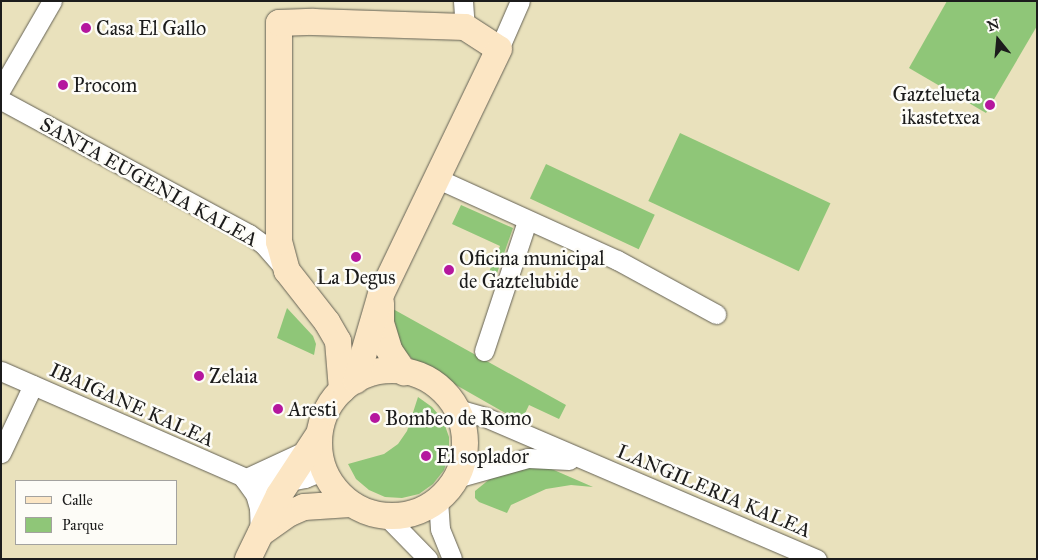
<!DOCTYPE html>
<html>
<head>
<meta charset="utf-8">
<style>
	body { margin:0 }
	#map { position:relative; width:1038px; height:560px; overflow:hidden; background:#e9e1bc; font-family:"IM FELL Great Primer",serif }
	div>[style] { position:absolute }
	.green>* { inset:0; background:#8fc678; transform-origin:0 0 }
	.roads { filter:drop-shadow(0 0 1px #646154) drop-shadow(0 0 1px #646154) }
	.street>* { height:19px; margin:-9.5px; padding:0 9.5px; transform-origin:9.5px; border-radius:9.5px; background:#fff }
	.secondary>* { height:26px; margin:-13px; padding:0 13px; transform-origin:13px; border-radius:13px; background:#fce6c4 }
	.secondary>.ring { margin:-13px; padding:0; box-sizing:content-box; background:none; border:26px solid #fce6c4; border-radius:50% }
	.dots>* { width:14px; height:14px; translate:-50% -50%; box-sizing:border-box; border:2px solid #fdfcf7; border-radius:50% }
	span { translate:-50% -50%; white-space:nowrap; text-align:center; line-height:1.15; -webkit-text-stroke:5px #fdfcf7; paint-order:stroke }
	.poi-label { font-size:20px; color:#1c1c1c }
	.left { translate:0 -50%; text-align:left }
	.right { translate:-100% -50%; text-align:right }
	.street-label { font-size:20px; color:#1c1c1c }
	.frame { position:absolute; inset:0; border:2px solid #1c1c1c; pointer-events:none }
	.legend { position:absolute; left:15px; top:480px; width:162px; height:65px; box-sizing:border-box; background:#fdfcf7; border:1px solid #a3a29f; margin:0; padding:6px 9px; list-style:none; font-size:15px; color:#1c1c1c }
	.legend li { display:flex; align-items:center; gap:10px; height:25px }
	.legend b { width:25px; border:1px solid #a3a29f }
	.north { position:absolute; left:973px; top:15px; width:50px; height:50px; -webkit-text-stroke:4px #fdfcf7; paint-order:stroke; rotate:343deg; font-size:14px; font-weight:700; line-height:20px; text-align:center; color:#1c1c1c }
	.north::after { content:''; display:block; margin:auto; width:18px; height:22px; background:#1c1c1c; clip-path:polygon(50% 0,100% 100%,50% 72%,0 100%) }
</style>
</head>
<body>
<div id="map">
	<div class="green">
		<div style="clip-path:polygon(947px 1px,1037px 1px,1037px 26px,986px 113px,909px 68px)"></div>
		<div style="left:680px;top:133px;width:166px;height:75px;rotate:25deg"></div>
		<div style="left:546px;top:164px;width:120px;height:38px;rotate:25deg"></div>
		<div style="clip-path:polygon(461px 205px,513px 228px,495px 279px,489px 272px,500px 246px,452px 224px)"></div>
		<div style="clip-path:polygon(287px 308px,313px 336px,316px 344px,314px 355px,277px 338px)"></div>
		<div style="clip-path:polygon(393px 309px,566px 405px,559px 419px,529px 405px,521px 422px,414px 361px,402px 348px,394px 320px)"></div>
		<div style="clip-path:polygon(418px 397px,432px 407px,443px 420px,449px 437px,449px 454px,444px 470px,433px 484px,419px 494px,402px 498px,385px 497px,369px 490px,356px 479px,348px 464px,384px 454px,398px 444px,407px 431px)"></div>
		<div style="clip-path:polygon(517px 467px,547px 467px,593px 487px,571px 485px,546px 489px,511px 505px,507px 513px,479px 502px,475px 498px,475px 491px,491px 478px)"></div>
	</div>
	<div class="roads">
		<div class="street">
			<div style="left:463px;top:1px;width:26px;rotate:86deg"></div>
			<div style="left:499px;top:49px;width:52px;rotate:-66.4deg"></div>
			<div style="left:1px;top:89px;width:102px;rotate:-59.9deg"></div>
			<div style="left:1px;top:100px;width:282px;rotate:28.4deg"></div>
			<div style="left:249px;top:234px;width:19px;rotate:36deg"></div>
			<div style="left:264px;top:245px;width:29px;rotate:49deg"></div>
			<div style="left:436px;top:178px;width:199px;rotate:24.4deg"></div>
			<div style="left:617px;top:260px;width:113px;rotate:28.6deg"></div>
			<div style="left:484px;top:351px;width:137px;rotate:-71.7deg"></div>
			<div style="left:1px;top:371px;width:287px;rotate:23.6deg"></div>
			<div style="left:264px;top:486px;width:42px;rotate:-11deg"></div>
			<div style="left:305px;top:478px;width:22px;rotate:-22deg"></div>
			<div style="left:457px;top:409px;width:29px;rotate:16deg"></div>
			<div style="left:485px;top:417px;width:361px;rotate:23.2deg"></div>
			<div style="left:1px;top:453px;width:75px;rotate:-64.8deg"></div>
			<div style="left:456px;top:478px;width:75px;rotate:-15.5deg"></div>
			<div style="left:528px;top:458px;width:41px;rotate:2.8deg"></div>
			<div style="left:244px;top:479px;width:72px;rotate:-24.8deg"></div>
			<div style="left:244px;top:479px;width:19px;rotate:54deg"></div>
			<div style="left:255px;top:494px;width:15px;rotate:74deg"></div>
			<div style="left:259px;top:508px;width:23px;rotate:88deg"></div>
			<div style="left:438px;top:500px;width:29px;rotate:86deg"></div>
			<div style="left:440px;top:529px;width:32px;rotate:68deg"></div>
			<div style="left:386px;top:516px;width:60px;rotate:45.7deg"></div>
		</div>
		<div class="secondary">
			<div style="left:381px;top:303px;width:20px;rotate:90deg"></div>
			<div style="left:381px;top:323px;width:28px;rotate:73deg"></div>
			<div style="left:389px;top:350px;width:27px;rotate:56deg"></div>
			<div class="ring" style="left:319px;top:370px;width:120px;height:120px"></div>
			<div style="left:342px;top:390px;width:49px;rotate:-94.7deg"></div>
			<div style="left:338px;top:341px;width:22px;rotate:-120deg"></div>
			<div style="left:327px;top:322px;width:65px;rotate:-128.1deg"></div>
			<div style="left:287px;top:271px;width:30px;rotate:-105deg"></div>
			<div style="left:279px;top:242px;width:219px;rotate:-90deg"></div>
			<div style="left:279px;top:23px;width:34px;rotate:-2deg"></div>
			<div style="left:313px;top:22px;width:152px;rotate:1.9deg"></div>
			<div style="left:465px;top:27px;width:40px;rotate:32.9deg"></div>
			<div style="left:499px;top:49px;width:272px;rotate:115.7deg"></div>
			<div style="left:381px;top:294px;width:90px;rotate:106.2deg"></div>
			<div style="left:261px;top:533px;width:35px;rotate:-35deg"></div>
			<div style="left:290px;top:513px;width:15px;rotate:-23deg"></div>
			<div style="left:304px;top:507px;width:46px;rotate:-3.7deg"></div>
			<div style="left:248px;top:559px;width:71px;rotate:-64.2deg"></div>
			<div style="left:279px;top:495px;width:73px;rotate:-56.7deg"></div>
		</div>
	</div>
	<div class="dots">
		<div style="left:86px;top:28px;background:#b5179e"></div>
		<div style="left:63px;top:85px;background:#b5179e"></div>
		<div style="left:990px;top:105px;background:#b5179e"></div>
		<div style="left:356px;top:257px;background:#b5179e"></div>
		<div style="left:449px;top:270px;background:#b5179e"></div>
		<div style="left:199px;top:376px;background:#b5179e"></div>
		<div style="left:278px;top:409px;background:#b5179e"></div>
		<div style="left:375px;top:418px;background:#b5179e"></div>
		<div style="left:426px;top:456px;background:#b5179e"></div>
	</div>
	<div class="poi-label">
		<span class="left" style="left:96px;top:28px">Casa El Gallo</span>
		<span class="left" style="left:73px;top:85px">Procom</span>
		<span class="right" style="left:980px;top:106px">Gaztelueta<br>ikastetxea</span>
		<span class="left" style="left:459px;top:270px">Oficina municipal<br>de Gaztelubide</span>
		<span style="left:356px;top:277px">La Degus</span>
		<span class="left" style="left:209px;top:376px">Zelaia</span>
		<span class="left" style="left:288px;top:409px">Aresti</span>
		<span class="left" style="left:385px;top:418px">Bombeo de Romo</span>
		<span class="left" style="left:436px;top:456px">El soplador</span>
	</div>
	<div class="street-label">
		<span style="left:149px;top:182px;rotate:29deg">SANTA EUGENIA KALEA</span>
		<span style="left:132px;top:405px;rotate:24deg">IBAIGANE KALEA</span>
		<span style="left:714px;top:491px;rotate:23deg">LANGILERIA KALEA</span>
	</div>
	<div class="frame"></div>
	<ul class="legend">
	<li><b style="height:6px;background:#fce6c4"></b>Calle</li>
	<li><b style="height:14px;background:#8fc678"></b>Parque</li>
	</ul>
	<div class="north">N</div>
</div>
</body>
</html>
